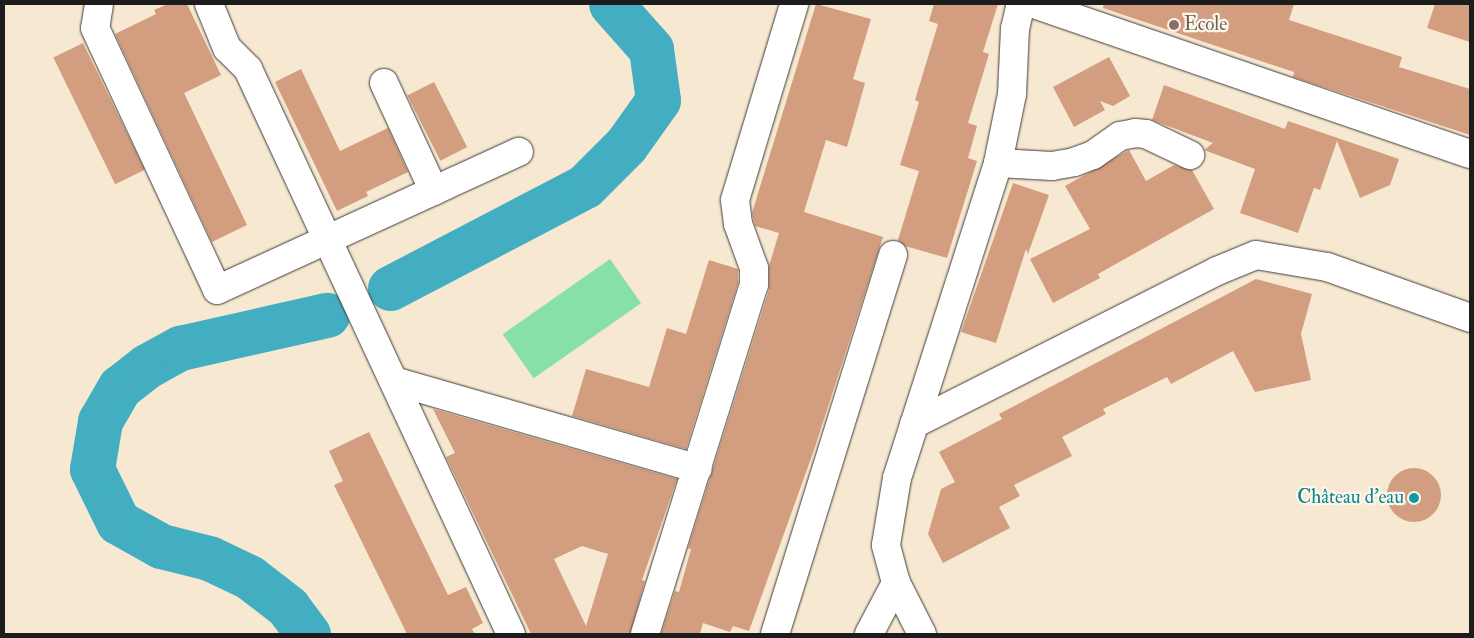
<!DOCTYPE html>
<html>
<head>
<meta charset="utf-8">
<style>
	body { margin:0 }
	#map { position:relative; width:1474px; height:638px; overflow:hidden; background:#f7e8d1; font-family:"IM FELL Double Pica",serif }
	div>[style] { position:absolute }
	.green>* { inset:0; background:#87e0a5; transform-origin:0 0 }
	.river>* { height:45px; margin:-22.5px; padding:0 22.5px; transform-origin:22.5px; border-radius:22.5px; background:#43aec2 }
	.building>* { inset:0; background:#d39d80; transform-origin:0 0 }
	.round { border-radius:50% }
	.roads { filter:drop-shadow(0 0 1px #3d3b37) drop-shadow(0 0 1px #3d3b37) }
	.minor>* { height:28px; margin:-14px; padding:0 14px; transform-origin:14px; border-radius:14px; background:#fff }
	.dots>* { width:14px; height:14px; translate:-50% -50%; box-sizing:border-box; border:2px solid #fbf7ec; border-radius:50% }
	span { translate:-50% -50%; white-space:nowrap; text-align:center; line-height:1.15; -webkit-text-stroke:4.5px #fbf7ec; paint-order:stroke }
	.education-label { font-size:19px; color:#785e54 }
	.left { translate:0 -50%; text-align:left }
	.culture-label { font-size:19px; color:#0d838f }
	.right { translate:-100% -50%; text-align:right }
	.frame { position:absolute; inset:0; border:5px solid #1c1c1c; pointer-events:none }
</style>
</head>
<body>
<div id="map">
	<div class="green">
		<div style="left:610px;top:259px;width:54px;height:131px;rotate:55deg"></div>
	</div>
	<div class="river">
		<div style="left:390px;top:288px;width:220px;rotate:-27.6deg"></div>
		<div style="left:585px;top:186px;width:58px;rotate:-45deg"></div>
		<div style="left:626px;top:145px;width:55px;rotate:-54.6deg"></div>
		<div style="left:658px;top:100px;width:51px;rotate:-97.8deg"></div>
		<div style="left:651px;top:49px;width:60px;rotate:-131.6deg"></div>
		<div style="left:308px;top:634px;width:34px;rotate:-127deg"></div>
		<div style="left:288px;top:607px;width:49px;rotate:-142.4deg"></div>
		<div style="left:249px;top:577px;width:44px;rotate:-154.6deg"></div>
		<div style="left:209px;top:558px;width:49px;rotate:-166deg"></div>
		<div style="left:161px;top:546px;width:49px;rotate:-150.8deg"></div>
		<div style="left:118px;top:522px;width:59px;rotate:-116.1deg"></div>
		<div style="left:92px;top:469px;width:49px;rotate:-80.5deg"></div>
		<div style="left:100px;top:421px;width:39px;rotate:-60deg"></div>
		<div style="left:120px;top:387px;width:34px;rotate:-38deg"></div>
		<div style="left:147px;top:366px;width:38px;rotate:-29deg"></div>
		<div style="left:180px;top:348px;width:151px;rotate:-12.7deg"></div>
	</div>
	<div class="building">
		<div style="clip-path:polygon(168px 4px,187px 4px,221px 75px,184px 93px,247px 225px,212px 242px,115px 34px,156px 14px,154px 10px)"></div>
		<div style="clip-path:polygon(816px 4px,871px 19px,853px 79px,865px 83px,847px 147px,826px 140px,804px 212px,883px 237px,814px 450px,749px 631px,733px 626px,730px 632px,703px 623px,700px 634px,661px 634px,675px 591px,679px 592px,691px 549px,688px 548px,769px 290px,769px 266px,779px 233px,755px 226px,752px 213px)"></div>
		<div style="clip-path:polygon(934px 4px,998px 4px,983px 52px,989px 54px,968px 123px,977px 126px,968px 158px,977px 161px,947px 258px,905px 246px,898px 240px,919px 171px,900px 165px,919px 102px,915px 100px,938px 24px,929px 21px)"></div>
		<div style="clip-path:polygon(1104px 4px,1294px 4px,1289px 20px,1402px 57px,1399px 67px,1470px 89px,1470px 135px,1293px 77px,1294px 72px,1103px 8px)"></div>
		<div style="clip-path:polygon(1435px 4px,1470px 4px,1470px 42px,1427px 28px)"></div>
		<div style="left:83px;top:43px;width:141px;height:33px;rotate:64deg"></div>
		<div style="clip-path:polygon(1109px 57px,1130px 96px,1113px 106px,1100px 101px,1105px 110px,1074px 127px,1053px 87px)"></div>
		<div style="clip-path:polygon(301px 69px,340px 151px,388px 128px,408px 172px,366px 192px,368px 196px,337px 211px,275px 82px)"></div>
		<div style="left:434px;top:82px;width:73px;height:30px;rotate:63deg"></div>
		<div style="clip-path:polygon(1164px 85px,1285px 129px,1288px 121px,1399px 159px,1390px 185px,1360px 198px,1337px 141px,1320px 190px,1314px 188px,1298px 233px,1240px 213px,1255px 169px,1204px 150px,1213px 143px,1152px 120px)"></div>
		<div style="clip-path:polygon(1129px 150px,1146px 181px,1174px 165px,1192px 170px,1214px 209px,1098px 274px,1100px 278px,1053px 303px,1030px 259px,1090px 229px,1065px 186px)"></div>
		<div style="clip-path:polygon(1013px 183px,1049px 195px,1028px 254px,1026px 249px,996px 343px,961px 332px)"></div>
		<div style="clip-path:polygon(709px 260px,738px 269px,738px 283px,686px 449px,572px 416px,586px 369px,649px 387px,667px 328px,686px 334px)"></div>
		<div style="clip-path:polygon(1256px 279px,1312px 294px,1301px 334px,1311px 380px,1255px 392px,1233px 351px,1171px 384px,1167px 377px,1103px 409px,1106px 414px,1062px 437px,1072px 456px,1014px 485px,1020px 496px,999px 507px,1010px 528px,943px 563px,928px 534px,941px 489px,955px 482px,939px 452px,1002px 419px,999px 414px)"></div>
		<div style="clip-path:polygon(evenodd,433px 409px,677px 479px,642px 580px,645px 581px,630px 634px,531px 634px,446px 457px,455px 453px,433px 409px,582px 546px,608px 554px,586px 626px,554px 559px,582px 546px)"></div>
		<div style="clip-path:polygon(369px 432px,448px 595px,466px 587px,483px 623px,472px 629px,475px 634px,407px 634px,334px 485px,343px 481px,329px 451px)"></div>
		<div class="round" style="left:1387px;top:468px;width:54px;height:54px"></div>
	</div>
	<div class="roads">
		<div class="minor">
			<div style="left:99px;top:4px;width:24px;rotate:99deg"></div>
			<div style="left:95px;top:28px;width:289px;rotate:65deg"></div>
			<div style="left:217px;top:290px;width:332px;rotate:-24.6deg"></div>
			<div style="left:209px;top:4px;width:48px;rotate:67.8deg"></div>
			<div style="left:227px;top:48px;width:30px;rotate:45deg"></div>
			<div style="left:248px;top:69px;width:623px;rotate:65.04deg"></div>
			<div style="left:1034px;top:4px;width:461px;rotate:19deg"></div>
			<div style="left:384px;top:83px;width:119px;rotate:65.2deg"></div>
			<div style="left:998px;top:163px;width:54px;rotate:3.2deg"></div>
			<div style="left:1052px;top:166px;width:22px;rotate:-10deg"></div>
			<div style="left:1074px;top:162px;width:20px;rotate:-20deg"></div>
			<div style="left:1093px;top:155px;width:33px;rotate:-35deg"></div>
			<div style="left:1120px;top:136px;width:15px;rotate:-11deg"></div>
			<div style="left:1135px;top:133px;width:11px;rotate:5deg"></div>
			<div style="left:1146px;top:134px;width:49px;rotate:25.5deg"></div>
			<div style="left:394px;top:381px;width:316px;rotate:16.1deg"></div>
			<div style="left:914px;top:424px;width:339px;rotate:-26.8deg"></div>
			<div style="left:1217px;top:271px;width:42px;rotate:-22.3deg"></div>
			<div style="left:1256px;top:255px;width:72px;rotate:9.6deg"></div>
			<div style="left:1327px;top:267px;width:152px;rotate:19.6deg"></div>
			<div style="left:645px;top:634px;width:366px;rotate:-72.7deg"></div>
			<div style="left:754px;top:285px;width:17px;rotate:-90deg"></div>
			<div style="left:754px;top:268px;width:47px;rotate:-110deg"></div>
			<div style="left:738px;top:224px;width:24px;rotate:-97deg"></div>
			<div style="left:735px;top:200px;width:205px;rotate:-73.2deg"></div>
			<div style="left:775px;top:634px;width:397px;rotate:-72.7deg"></div>
			<div style="left:869px;top:634px;width:58px;rotate:-62.1deg"></div>
			<div style="left:922px;top:634px;width:57px;rotate:-117deg"></div>
			<div style="left:896px;top:583px;width:39px;rotate:-105deg"></div>
			<div style="left:886px;top:545px;width:68px;rotate:-80.7deg"></div>
			<div style="left:897px;top:478px;width:331px;rotate:-72.2deg"></div>
			<div style="left:998px;top:163px;width:70px;rotate:-78.5deg"></div>
			<div style="left:1012px;top:94px;width:65px;rotate:-87.4deg"></div>
			<div style="left:1015px;top:29px;width:26px;rotate:-77deg"></div>
		</div>
	</div>
	<div class="dots">
		<div style="left:1174px;top:25px;background:#8d6e63"></div>
		<div style="left:1414px;top:498px;background:#0f9aa8"></div>
	</div>
	<div class="education-label">
		<span class="left" style="left:1184px;top:25px">Ecole</span>
	</div>
	<div class="culture-label">
		<span class="right" style="left:1404px;top:498px">Château d'eau</span>
	</div>
	<div class="frame"></div>
</div>
</body>
</html>
